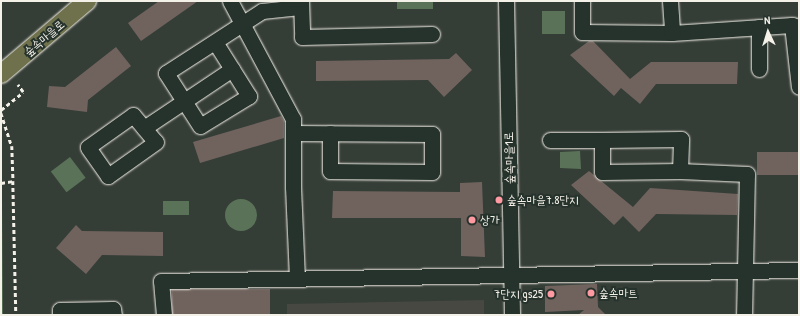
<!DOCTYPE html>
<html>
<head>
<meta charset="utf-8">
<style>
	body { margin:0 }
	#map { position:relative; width:800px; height:316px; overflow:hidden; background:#353d37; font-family:"Patrick Hand","Poor Story",sans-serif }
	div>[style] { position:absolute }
	.built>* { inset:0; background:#474842 }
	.green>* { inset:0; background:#5a7358; transform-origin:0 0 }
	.round { border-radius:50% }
	.building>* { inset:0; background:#70635d; transform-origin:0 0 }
	.path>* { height:2.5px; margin-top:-1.25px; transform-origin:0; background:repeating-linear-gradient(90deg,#f4f1e8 0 4px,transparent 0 7px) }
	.roads { filter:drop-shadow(0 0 1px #f4f1e8) drop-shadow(0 0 1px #f4f1e8) }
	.minor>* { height:15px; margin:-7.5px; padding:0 7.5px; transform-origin:7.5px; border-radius:7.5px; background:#26332d }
	.major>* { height:18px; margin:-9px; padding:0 9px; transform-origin:9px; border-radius:9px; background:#6e714b }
	.dots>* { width:11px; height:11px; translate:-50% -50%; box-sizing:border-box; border:2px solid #26332d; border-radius:50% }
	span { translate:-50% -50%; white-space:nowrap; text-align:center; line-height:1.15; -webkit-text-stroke:4px #26332d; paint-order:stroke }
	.street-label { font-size:12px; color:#f4f1e8 }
	.poi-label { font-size:12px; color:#f4f1e8 }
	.left { translate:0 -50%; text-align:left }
	.right { translate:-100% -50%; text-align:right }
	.frame { position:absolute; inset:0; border:2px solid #f4f1e8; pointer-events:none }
	.north { position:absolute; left:748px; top:12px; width:40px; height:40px; -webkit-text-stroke:3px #26332d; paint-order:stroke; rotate:356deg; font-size:11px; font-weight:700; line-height:16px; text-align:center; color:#f4f1e8 }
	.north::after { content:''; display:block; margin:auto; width:14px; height:18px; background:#f4f1e8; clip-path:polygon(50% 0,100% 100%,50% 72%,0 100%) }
</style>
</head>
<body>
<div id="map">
	<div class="built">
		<div style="clip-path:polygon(484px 300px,484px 315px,287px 315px,287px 304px)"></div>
	</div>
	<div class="green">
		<div style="left:397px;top:1px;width:36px;height:8px"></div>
		<div style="left:542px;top:11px;width:23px;height:23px"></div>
		<div style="clip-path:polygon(580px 151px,581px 169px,560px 168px,560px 152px)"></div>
		<div style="left:70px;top:157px;width:26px;height:24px;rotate:53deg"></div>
		<div style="clip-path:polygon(1px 199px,2px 199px,3px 315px,1px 315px)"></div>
		<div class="round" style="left:225px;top:199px;width:32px;height:32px"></div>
		<div style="left:163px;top:201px;width:26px;height:14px"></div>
	</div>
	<div class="building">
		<div style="clip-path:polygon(159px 1px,198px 1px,141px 41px,128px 23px)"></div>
		<div style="clip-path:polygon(589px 41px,593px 41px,630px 79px,651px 62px,738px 62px,737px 84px,656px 84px,640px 104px,621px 88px,614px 96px,570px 55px)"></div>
		<div style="clip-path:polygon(116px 47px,131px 66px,88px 100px,87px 112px,47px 107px,49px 86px,65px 87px)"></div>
		<div style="clip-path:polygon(456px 53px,472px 70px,444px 97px,428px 80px,316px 81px,316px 61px,449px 59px)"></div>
		<div style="clip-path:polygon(281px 116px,284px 121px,284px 138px,200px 163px,193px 142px)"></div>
		<div style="left:799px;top:152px;width:23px;height:42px;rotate:90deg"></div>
		<div style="clip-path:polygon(589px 171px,633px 207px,650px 188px,738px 194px,737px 215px,656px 214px,639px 232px,623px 216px,614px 225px,571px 185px)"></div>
		<div style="clip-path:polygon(482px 182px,485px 257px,461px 256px,461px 218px,332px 218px,333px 191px,460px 192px,460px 183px)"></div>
		<div style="clip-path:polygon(76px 225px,82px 231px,163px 232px,163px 256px,102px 255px,86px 274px,56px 248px)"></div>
		<div style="clip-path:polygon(597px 284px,598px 307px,606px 315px,578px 315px,584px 310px,545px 312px,545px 286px)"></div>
		<div style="left:270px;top:289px;width:26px;height:98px;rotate:90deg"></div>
	</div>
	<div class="path">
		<div style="left:1px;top:110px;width:28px;rotate:-39deg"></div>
		<div style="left:23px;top:92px;width:9px;rotate:-126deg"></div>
		<div style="left:1px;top:113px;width:35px;rotate:72deg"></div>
		<div style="left:12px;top:146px;width:35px;rotate:88deg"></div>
		<div style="left:1px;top:183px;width:12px;rotate:-9deg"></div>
		<div style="left:13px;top:181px;width:134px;rotate:88.7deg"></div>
	</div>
	<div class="roads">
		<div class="minor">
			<div style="left:230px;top:1px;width:134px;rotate:61.9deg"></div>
			<div style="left:293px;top:119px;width:68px;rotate:90deg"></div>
			<div style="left:293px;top:187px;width:92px;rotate:87.5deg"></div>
			<div style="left:301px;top:1px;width:36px;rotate:88deg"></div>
			<div style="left:302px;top:37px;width:130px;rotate:-1.3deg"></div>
			<div style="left:506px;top:1px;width:314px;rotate:88.9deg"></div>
			<div style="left:582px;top:1px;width:31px;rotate:90deg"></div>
			<div style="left:582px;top:32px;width:90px;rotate:0.6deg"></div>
			<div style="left:672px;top:33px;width:120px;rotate:-3.8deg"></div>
			<div style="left:792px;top:25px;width:7px;rotate:16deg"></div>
			<div style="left:670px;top:1px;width:32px;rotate:86deg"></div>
			<div style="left:792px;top:25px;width:62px;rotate:83.6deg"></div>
			<div style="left:759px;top:27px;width:42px;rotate:90deg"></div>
			<div style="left:215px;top:42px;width:64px;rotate:57.8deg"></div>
			<div style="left:249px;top:96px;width:57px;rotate:148.5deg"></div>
			<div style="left:200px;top:126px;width:63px;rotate:-122.7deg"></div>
			<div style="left:166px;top:73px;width:114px;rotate:-32.9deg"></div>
			<div style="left:262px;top:11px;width:38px;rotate:-6deg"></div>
			<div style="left:133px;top:115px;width:35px;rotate:50deg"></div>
			<div style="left:156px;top:142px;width:59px;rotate:144.7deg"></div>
			<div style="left:108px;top:176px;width:35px;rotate:-125deg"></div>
			<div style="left:88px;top:147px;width:55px;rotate:-35.4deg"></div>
			<div style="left:144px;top:128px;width:106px;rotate:-33.8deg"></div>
			<div style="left:293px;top:133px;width:139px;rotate:0.4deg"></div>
			<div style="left:432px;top:134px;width:38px;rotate:90deg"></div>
			<div style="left:432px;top:172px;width:102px;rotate:-179.4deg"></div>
			<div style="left:330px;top:171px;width:38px;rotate:-90deg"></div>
			<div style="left:550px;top:140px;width:52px"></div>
			<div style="left:680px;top:171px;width:32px;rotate:-88deg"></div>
			<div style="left:681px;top:139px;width:79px;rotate:179.3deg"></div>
			<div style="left:602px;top:140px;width:32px;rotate:90deg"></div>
			<div style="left:602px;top:172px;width:78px;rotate:-0.7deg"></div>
			<div style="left:680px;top:171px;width:67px;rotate:2.6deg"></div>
			<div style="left:747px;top:174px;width:141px;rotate:91.2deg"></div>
			<div style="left:60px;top:315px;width:5px;rotate:-90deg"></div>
			<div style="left:60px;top:310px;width:53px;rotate:-1.1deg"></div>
			<div style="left:113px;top:309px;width:6px;rotate:81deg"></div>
			<div style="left:164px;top:315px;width:34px;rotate:-95deg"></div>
			<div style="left:161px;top:281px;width:638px;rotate:-0.99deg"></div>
		</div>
		<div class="major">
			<div style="left:1px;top:74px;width:113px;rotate:-40.3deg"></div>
		</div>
	</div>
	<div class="dots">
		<div style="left:499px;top:200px;background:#ff9aa2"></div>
		<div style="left:472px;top:220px;background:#ff9aa2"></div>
		<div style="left:591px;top:293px;background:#ff9aa2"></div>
		<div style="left:551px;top:294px;background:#ff9aa2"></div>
	</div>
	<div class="street-label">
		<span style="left:44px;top:38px;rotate:-40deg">숲속마을로</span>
		<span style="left:509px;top:158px;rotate:-91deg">숲속마을1로</span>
	</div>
	<div class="poi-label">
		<span class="left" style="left:507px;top:200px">숲속마을7.8단지</span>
		<span class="left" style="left:480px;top:220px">상가</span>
		<span class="left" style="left:599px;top:293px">숲속마트</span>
		<span class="right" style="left:543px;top:294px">7단지 gs25</span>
	</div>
	<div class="frame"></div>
	<div class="north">N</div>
</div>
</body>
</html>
